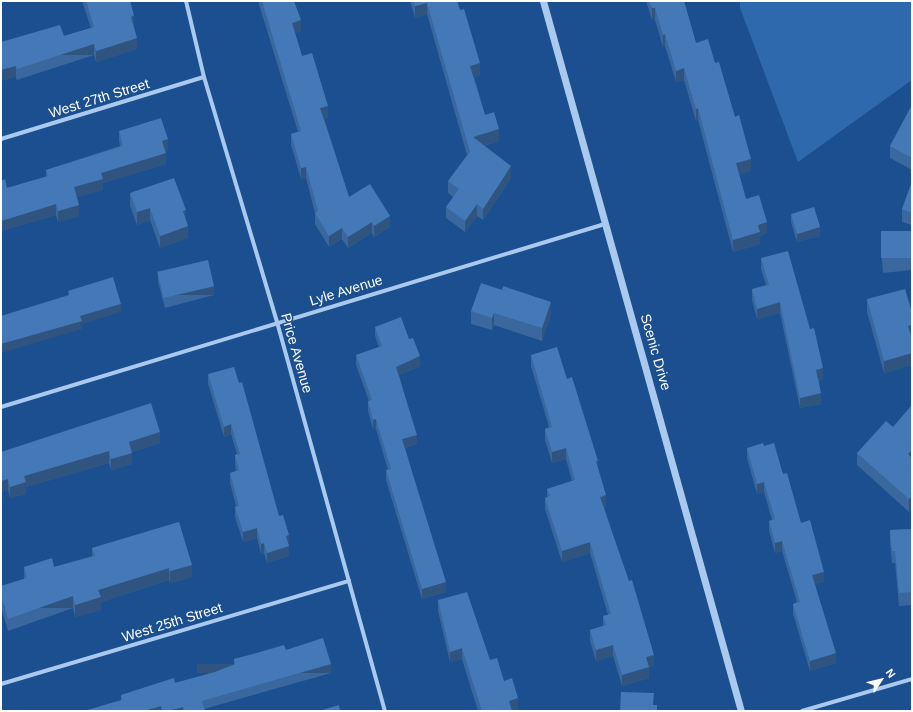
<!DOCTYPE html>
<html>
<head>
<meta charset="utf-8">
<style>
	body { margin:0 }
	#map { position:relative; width:913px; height:712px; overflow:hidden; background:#1b4f8f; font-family:Arial,sans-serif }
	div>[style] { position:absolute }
	.green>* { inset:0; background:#2e69ad }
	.minor>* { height:4px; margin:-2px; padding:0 2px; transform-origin:2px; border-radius:2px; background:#a9c9ee }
	.tertiary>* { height:7px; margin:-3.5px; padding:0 3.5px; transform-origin:3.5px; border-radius:3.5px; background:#a9c9ee }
	.wall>* { inset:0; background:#3a679d }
	.shaded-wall>* { inset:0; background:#305480; transform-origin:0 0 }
	.building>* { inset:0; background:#4478b7; transform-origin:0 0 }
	span { translate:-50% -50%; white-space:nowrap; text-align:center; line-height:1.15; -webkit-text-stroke:3px #1b4f8f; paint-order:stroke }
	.street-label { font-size:14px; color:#fff }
	.frame { position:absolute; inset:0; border:2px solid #fff; pointer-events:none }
	.north { position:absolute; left:861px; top:660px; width:40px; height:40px; -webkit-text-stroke:3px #1b4f8f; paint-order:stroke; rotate:55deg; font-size:11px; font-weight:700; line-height:16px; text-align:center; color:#fff }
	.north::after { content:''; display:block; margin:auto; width:14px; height:18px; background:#fff; clip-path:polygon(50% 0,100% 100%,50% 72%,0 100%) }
</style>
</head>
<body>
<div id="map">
	<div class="green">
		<div style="clip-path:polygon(740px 1px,912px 1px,912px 80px,798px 162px,740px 8px)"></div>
	</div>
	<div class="minor">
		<div style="left:186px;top:1px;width:78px;rotate:76.7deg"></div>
		<div style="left:204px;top:77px;width:256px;rotate:73.4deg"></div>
		<div style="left:277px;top:322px;width:404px;rotate:74.5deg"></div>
		<div style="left:1px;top:139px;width:212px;rotate:-17deg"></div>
		<div style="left:1px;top:407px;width:631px;rotate:-16.86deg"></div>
		<div style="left:1px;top:684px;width:363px;rotate:-16.5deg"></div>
		<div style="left:802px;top:711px;width:115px;rotate:-16.2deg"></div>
	</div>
	<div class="tertiary">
		<div style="left:543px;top:1px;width:737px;rotate:74.42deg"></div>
	</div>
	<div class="wall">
		<div style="clip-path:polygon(82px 1px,130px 1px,134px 27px,137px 49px,96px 62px,94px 55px,17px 80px,1px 42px,64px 36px,91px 28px)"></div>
		<div style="clip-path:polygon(258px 1px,294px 1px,301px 31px,295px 33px,302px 56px,328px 117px,324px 118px,349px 197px,390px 227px,374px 237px,372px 233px,348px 248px,342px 239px,329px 247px,315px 224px,315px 213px,306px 178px,301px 179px,291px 145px,291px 134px,298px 132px)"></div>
		<div style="clip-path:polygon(410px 1px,457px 1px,480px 75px,474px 77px,485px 115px,499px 141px,484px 146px,511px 178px,483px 220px,477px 216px,465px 232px,446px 218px,446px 207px,453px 197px,448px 193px,448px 181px,467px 155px,427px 14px,415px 18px)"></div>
		<div style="clip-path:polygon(646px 1px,684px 1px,696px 43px,715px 63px,735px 117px,751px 171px,739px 174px,746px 199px,767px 233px,760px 236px,760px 244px,733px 252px,698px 120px,696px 121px,684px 80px,676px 82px,665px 46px,663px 47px,655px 20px,652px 20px)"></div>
		<div style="clip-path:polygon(912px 105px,912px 170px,890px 158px,890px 146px)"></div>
		<div style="clip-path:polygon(119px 131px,168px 150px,165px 151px,166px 164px,103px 183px,103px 190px,77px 197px,79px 216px,58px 222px,56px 215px,1px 231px,1px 181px,7px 188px,46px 177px,46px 170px,120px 146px,119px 141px)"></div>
		<div style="clip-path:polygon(912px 184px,912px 225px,902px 222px,902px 209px)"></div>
		<div style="clip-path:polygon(130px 193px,186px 220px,188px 238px,160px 248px,150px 220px,137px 225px,130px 206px)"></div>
		<div style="clip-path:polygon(791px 214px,820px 236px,797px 242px,791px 222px)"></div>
		<div style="clip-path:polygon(912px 231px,912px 270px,883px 273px,881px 247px,881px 234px)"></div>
		<div style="clip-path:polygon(761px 258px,823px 379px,819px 380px,821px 404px,800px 408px,780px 313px,757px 319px,752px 300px,752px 289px,766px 285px,761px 269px)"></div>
		<div style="clip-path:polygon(158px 273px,214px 295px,165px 308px,158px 282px)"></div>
		<div style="clip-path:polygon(867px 299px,911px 338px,912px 340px,912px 365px,884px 373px,867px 312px)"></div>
		<div style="clip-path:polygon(471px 311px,551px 314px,542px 341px,494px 325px,492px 330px,471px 324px)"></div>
		<div style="clip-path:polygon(375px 327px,420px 366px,399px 375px,417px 444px,405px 448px,446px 592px,422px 599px,386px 480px,386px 470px,388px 470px,376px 429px,373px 429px,368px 411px,368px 401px,369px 401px,356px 365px,356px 355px,379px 347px,375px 336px)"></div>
		<div style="clip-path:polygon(531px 355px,567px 379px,598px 469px,606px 506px,604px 507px,654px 666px,649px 668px,649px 678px,622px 686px,613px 656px,596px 661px,590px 641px,590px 630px,603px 626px,603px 616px,608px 615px,590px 553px,562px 562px,545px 509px,545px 498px,547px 497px,547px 489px,572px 481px,566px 459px,552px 463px,545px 440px,545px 429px,549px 427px,531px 366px)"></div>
		<div style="clip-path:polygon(208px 374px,279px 516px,289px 546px,289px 556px,267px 563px,264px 553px,261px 554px,257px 538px,243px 542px,235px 517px,235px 507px,236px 506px,230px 483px,230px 473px,236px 471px,235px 465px,235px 455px,237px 454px,231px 434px,224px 437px,208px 384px)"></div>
		<div style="clip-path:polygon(912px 405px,912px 508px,909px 512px,857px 465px,857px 453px,893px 427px)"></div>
		<div style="clip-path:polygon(160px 443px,132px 452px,132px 464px,111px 470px,109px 463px,26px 487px,26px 494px,10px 498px,8px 490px,1px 492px,1px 452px)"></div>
		<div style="clip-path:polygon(764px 446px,783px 474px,801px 523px,824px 582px,815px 584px,836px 663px,810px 671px,793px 614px,793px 604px,797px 602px,782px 551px,775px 553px,769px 531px,769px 521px,772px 520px,764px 492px,757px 494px,747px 458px,747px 448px)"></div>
		<div style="clip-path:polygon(179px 522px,192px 577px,170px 583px,169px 580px,101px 602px,101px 610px,75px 617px,73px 608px,8px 631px,1px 607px,1px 586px,24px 579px,24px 567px,54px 567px,92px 556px,92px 548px)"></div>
		<div style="clip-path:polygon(912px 529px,912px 605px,899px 606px,895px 563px,892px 563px,890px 543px,890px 530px)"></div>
		<div style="clip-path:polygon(438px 600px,490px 660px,504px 681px,518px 709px,512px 711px,478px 711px,462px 659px,450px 662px,438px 611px)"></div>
		<div style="clip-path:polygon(286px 650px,331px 673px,204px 709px,205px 711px,84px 711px,121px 700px,121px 695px,175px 683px,215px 672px,234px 665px,234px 659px)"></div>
	</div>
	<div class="shaded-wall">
		<div style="clip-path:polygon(427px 3px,427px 14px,415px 18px,415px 6px)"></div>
		<div style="left:652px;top:8px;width:3px;height:12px"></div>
		<div style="clip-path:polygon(134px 15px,134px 27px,131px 28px,131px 17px)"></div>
		<div style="clip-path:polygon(301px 20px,301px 31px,292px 34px,292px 23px)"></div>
		<div style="clip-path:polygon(665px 34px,665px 46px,663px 47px,663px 35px)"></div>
		<div style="clip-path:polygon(137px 38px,137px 49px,96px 62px,96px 51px)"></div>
		<div style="left:94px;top:44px;width:11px;height:81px;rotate:90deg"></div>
		<div style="clip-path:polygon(480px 63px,480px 75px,470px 78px,470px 66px)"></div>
		<div style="clip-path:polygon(16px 66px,16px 77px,1px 81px,1px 70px)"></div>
		<div style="clip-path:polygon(684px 68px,684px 80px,676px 82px,676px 71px)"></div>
		<div style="clip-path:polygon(328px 106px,328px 117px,320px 119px,320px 108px)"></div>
		<div style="clip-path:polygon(698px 108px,698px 120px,696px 121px,696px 109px)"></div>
		<div style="clip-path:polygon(499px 129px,499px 141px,473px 149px,473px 137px)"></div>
		<div style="clip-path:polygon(168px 139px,168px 150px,162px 152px,162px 141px)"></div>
		<div style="clip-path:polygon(166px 153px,166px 164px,103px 183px,103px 190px,74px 198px,74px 187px,101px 173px)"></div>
		<div style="clip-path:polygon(751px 159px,751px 171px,736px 175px,736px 163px)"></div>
		<div style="clip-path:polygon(511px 166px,511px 178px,483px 220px,483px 209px)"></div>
		<div style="clip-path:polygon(306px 167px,306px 178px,301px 179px,301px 168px)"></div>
		<div style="clip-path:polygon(56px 204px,56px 215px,1px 231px,1px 221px)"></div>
		<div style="clip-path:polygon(477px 204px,477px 216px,465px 232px,465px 221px)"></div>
		<div style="clip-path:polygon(79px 205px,79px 216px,58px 222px,58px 211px)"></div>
		<div style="clip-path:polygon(150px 208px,150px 220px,137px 225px,137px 212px)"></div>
		<div style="clip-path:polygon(186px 210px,186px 222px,183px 211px)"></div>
		<div style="clip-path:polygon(390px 216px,390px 227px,374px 237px,374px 226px)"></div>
		<div style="clip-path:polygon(372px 222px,372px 233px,348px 248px,348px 237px)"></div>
		<div style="clip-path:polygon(767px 222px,767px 233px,760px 236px,760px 244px,733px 252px,733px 240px,758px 225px)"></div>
		<div style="clip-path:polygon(188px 226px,188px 238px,160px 248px,160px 236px)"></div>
		<div style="clip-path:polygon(820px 227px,820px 236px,797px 242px,797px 234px)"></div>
		<div style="clip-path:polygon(342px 228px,342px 239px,329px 247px,329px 236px)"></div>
		<div style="left:214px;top:286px;width:9px;height:51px;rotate:90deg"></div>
		<div style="clip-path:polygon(551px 302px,551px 314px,542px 341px,542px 328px)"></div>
		<div style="clip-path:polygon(780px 302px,780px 313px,757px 319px,757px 309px)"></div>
		<div style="clip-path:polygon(121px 304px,121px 312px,82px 324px,82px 329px,1px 353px,1px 344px,80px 316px)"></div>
		<div style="clip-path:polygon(494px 313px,494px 325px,492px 330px,492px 318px)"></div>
		<div style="clip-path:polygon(912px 325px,912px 337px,908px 338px,908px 326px)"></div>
		<div style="clip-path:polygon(912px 353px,912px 365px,884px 373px,884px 361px)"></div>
		<div style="clip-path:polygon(420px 356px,420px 366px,396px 376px,396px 367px)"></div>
		<div style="clip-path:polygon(823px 368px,823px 379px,816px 380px,816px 370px)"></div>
		<div style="clip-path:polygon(821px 393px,821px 404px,800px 408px,800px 398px)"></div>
		<div style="left:376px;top:419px;width:10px;height:3px;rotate:90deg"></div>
		<div style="clip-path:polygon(231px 424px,231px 434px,224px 437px,224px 427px)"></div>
		<div style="clip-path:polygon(160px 432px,160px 443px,129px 453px,129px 442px)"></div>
		<div style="clip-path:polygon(417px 435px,417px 444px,402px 449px,402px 439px)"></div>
		<div style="clip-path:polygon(566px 448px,566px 459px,552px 463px,552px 452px)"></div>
		<div style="clip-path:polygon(912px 450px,912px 462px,908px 454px)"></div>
		<div style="clip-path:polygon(109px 451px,109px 463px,26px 487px,26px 494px,10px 498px,10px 487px,24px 476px)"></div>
		<div style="clip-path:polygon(132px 453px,132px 464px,111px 470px,111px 459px)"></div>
		<div style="clip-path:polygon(596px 461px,598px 461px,598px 472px)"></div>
		<div style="clip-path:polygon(8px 479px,8px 490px,1px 492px,1px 481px)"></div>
		<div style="clip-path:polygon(764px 482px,764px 492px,757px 494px,757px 484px)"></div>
		<div style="clip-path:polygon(606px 495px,606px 506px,600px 508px,600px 497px)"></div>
		<div style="clip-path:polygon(912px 496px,912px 508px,909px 512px,909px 499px)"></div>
		<div style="clip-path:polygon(257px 528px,257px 538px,243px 542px,243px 532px)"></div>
		<div style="clip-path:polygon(289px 535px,289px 545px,286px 536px)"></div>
		<div style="clip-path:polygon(782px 541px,782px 551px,775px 553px,775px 543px)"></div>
		<div style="clip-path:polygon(590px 542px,590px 553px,562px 562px,562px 551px)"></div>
		<div style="clip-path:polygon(264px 543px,264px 553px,261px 554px,261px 544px)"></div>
		<div style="clip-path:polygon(289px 546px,289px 556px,267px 563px,267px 553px)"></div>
		<div style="clip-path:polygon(192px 565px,192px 577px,170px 583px,170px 571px)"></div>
		<div style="clip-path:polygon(169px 568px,169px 580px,101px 602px,101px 610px,75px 617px,75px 605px,98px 590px)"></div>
		<div style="clip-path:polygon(824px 572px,824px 582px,812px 585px,812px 575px)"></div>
		<div style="clip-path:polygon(446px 582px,446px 592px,422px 599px,422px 589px)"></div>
		<div style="left:73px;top:596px;width:12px;height:69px;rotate:90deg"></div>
		<div style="clip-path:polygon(613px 645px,613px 656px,596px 661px,596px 650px)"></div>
		<div style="clip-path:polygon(462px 648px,462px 659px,450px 662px,450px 652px)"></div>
		<div style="clip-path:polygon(836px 653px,836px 663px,810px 671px,810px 661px)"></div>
		<div style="clip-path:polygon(654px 655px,654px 666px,649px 668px,649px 678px,622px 686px,622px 675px,646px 657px)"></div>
		<div style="left:331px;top:664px;width:9px;height:134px;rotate:90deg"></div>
		<div style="clip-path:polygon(518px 698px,518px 709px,511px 711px,509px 701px)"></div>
		<div style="clip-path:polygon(161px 706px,161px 711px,144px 711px)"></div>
		<div style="clip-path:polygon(183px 707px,183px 711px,168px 711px)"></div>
	</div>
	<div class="building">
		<div style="clip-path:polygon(86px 1px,130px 1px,134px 15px,131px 17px,137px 38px,96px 51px,94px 44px,17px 69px,16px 66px,1px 70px,1px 42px,60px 25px,64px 36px,94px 27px)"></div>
		<div style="clip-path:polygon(262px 1px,294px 1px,301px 20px,292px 23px,302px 56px,312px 53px,328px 106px,320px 108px,349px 197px,370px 184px,390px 216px,374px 226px,372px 222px,348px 237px,342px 228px,329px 236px,315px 213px,318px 211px,306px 167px,301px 168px,291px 134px,301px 131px)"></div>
		<div style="clip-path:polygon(413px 1px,457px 1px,460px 10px,464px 9px,480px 63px,470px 66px,485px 115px,494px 112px,499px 129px,473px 137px,511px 166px,483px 209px,477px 204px,465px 221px,446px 207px,459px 189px,448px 181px,470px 152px,427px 3px,415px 6px)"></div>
		<div style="clip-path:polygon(649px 1px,684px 1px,696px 43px,708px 39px,715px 63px,719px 62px,735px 117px,739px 115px,751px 159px,736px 163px,746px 199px,759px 195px,767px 222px,758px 225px,760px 232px,733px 240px,698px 108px,696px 109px,684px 68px,676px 71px,665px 34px,663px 35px,655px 8px,652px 8px)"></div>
		<div style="clip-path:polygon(912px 105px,912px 158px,890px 146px)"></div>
		<div style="clip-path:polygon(161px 118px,168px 139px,162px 141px,166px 153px,101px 173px,103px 179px,74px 187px,79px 205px,58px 211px,56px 204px,1px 221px,1px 181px,5px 179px,7px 188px,48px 176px,46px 170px,123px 146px,119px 131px)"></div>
		<div style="clip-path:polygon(174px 178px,186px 210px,183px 211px,188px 226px,160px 236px,150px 208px,137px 212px,130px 193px)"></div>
		<div style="clip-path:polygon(911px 184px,912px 184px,912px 213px,902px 209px)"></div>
		<div style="left:814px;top:207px;width:21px;height:24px;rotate:73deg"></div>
		<div style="left:912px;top:231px;width:27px;height:31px;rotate:90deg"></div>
		<div style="clip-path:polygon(788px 251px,810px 329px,814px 328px,823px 368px,816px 370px,821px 393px,800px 398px,780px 302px,757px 309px,752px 289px,769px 285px,761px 258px)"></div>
		<div style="left:208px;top:260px;width:27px;height:52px;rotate:77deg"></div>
		<div style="clip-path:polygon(113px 277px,121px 304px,80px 316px,82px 321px,1px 344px,1px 316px,69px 295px,68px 291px)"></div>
		<div style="clip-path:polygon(481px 283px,502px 290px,503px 286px,551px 302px,542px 328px,494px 313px,492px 318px,471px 311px)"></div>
		<div style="clip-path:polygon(905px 289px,912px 312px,912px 325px,908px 326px,912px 340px,912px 353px,884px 361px,867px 299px)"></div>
		<div style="clip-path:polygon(401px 317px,409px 339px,413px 338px,420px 356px,396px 367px,417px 435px,402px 439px,446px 582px,422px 589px,386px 470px,391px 469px,376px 419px,373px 420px,368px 401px,372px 400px,356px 355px,382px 346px,375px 327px)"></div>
		<div style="clip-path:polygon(557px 347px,567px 379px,572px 377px,598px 461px,596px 461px,606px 495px,600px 497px,629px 581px,632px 580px,654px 655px,646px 657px,649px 667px,622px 675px,613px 645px,596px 650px,590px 630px,606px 625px,603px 616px,611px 614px,590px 542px,562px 551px,545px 498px,550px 496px,547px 489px,575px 480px,566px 448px,552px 452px,545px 429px,552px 427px,531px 355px)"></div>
		<div style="clip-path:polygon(234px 367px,239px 383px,242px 382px,279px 516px,283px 515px,289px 535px,286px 536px,289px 546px,267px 553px,264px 543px,261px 544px,257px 528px,243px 532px,235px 507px,239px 506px,230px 473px,239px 470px,235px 455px,240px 454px,231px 424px,224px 427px,208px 374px)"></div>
		<div style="clip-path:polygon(151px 403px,160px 432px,129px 442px,132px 453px,111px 459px,109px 451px,24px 476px,26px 482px,10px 487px,8px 479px,1px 481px,1px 452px)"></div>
		<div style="clip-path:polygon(912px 405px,912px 450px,908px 454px,912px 458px,912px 496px,909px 499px,857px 453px,886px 421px,893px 427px)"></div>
		<div style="clip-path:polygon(763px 443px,764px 446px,774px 443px,783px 474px,787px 473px,801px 523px,810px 520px,824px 572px,812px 575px,836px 653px,810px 661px,793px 604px,800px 602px,782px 541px,775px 543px,769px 521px,775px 519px,764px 482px,757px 484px,747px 448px)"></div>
		<div style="clip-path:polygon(179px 522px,192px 565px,170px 571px,169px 568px,98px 590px,101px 597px,75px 605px,73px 596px,8px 619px,1px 595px,1px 586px,27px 578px,24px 567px,52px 558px,54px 567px,95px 556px,92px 548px)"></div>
		<div style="clip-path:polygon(912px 529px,912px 592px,899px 593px,895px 551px,892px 551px,890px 530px)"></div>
		<div style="clip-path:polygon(467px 592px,490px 660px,497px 658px,504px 681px,512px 678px,518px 698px,509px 701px,512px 711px,482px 711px,462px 648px,450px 652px,438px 600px)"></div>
		<div style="clip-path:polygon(323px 638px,331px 664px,202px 701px,205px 711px,184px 711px,183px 707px,168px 711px,163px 711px,161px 706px,144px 711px,84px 711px,122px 700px,121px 695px,155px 684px,174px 678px,175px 683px,215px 672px,235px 664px,234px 659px,253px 654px,284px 645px,286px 650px)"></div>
		<div style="clip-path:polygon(621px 692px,654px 693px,653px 705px,657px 705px,657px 711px,620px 711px)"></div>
		<div style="clip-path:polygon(339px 705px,340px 711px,319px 711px)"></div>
	</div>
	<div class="street-label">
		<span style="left:99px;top:98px;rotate:-17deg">West 27th Street</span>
		<span style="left:346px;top:290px;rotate:-17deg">Lyle Avenue</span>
		<span style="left:656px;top:352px;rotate:74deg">Scenic Drive</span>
		<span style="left:297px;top:353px;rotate:74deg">Price Avenue</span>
		<span style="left:172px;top:622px;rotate:-17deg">West 25th Street</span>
	</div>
	<div class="frame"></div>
	<div class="north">N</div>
</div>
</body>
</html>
